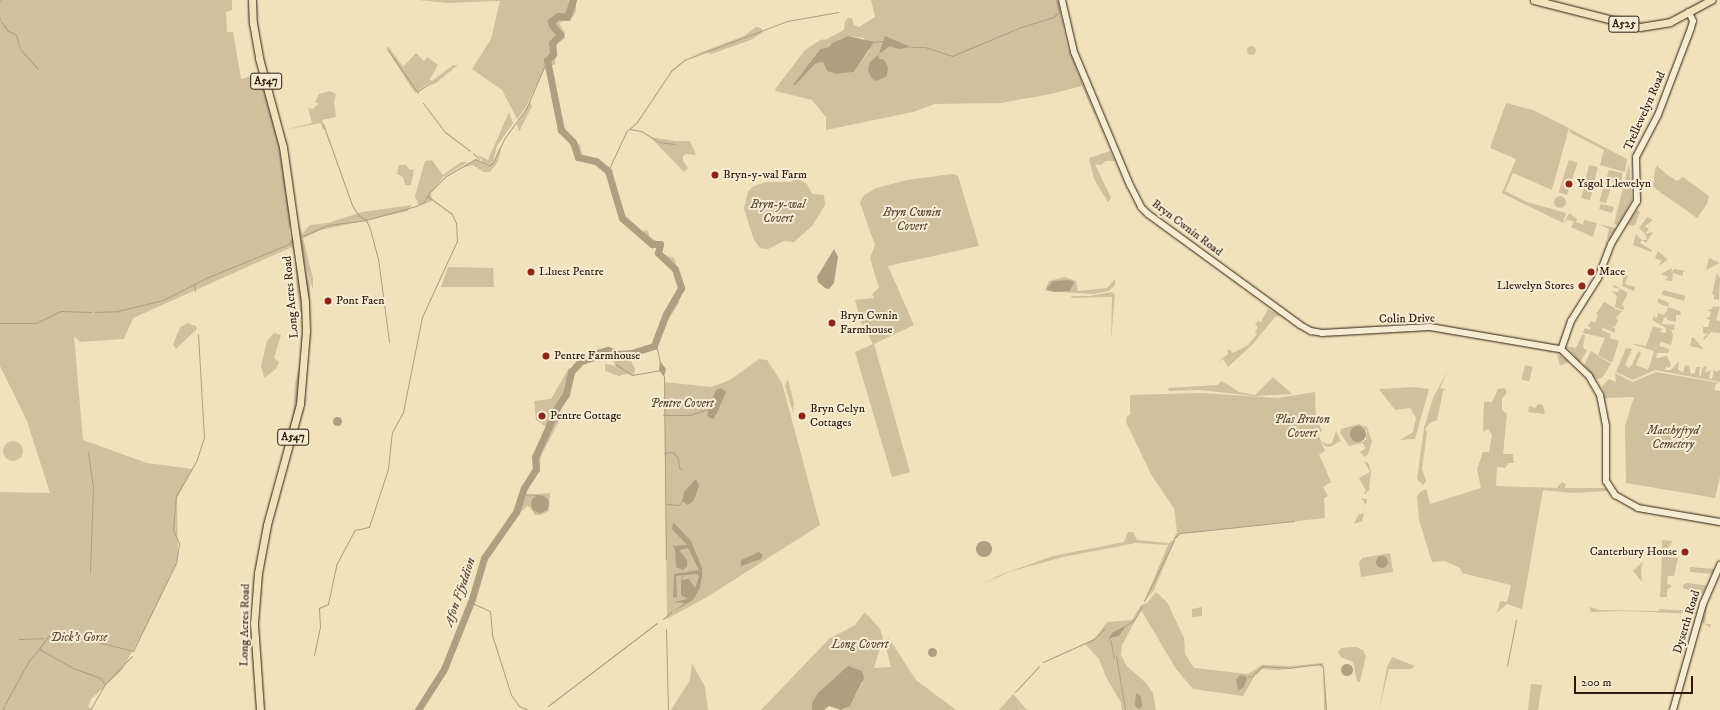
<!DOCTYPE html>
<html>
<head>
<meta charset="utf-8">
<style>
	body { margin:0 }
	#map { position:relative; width:1720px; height:710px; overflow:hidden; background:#f1e2bb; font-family:"IM FELL DW Pica",serif }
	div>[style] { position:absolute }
	.green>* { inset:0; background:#d0c09e; transform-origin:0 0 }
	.round { border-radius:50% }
	.water>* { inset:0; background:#af9e80 }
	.stream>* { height:1px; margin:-0.5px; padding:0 0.5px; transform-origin:0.5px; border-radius:0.5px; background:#af9e80 }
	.river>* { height:7px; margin:-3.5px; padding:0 3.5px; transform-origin:3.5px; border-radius:3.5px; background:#af9e80 }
	.roads { filter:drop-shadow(0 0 1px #2e1a0e) drop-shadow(0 0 1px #2e1a0e) }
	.secondary>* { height:6px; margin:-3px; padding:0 3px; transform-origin:3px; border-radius:3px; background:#f6ecd3 }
	.primary>* { height:7px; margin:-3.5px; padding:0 3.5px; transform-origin:3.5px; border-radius:3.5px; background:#f1e2bb }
	.dots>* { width:11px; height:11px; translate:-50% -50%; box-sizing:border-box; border:2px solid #f6ecd3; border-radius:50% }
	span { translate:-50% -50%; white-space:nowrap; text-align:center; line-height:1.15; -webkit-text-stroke:4px #f6ecd3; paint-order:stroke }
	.shield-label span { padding:1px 3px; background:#f6ecd3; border:1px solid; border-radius:3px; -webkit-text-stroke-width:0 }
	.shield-label { font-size:11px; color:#2e1a0e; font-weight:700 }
	.street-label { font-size:12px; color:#2e1a0e }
	.poi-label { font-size:12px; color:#2e1a0e }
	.left { translate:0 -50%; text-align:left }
	.right { translate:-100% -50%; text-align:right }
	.park-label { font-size:12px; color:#5f4c39; font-style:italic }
	.water-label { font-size:13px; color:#624f3c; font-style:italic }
	.scale { position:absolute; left:1574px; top:676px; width:119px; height:18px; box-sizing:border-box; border:2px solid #2e1a0e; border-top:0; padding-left:5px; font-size:12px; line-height:14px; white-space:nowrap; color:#2e1a0e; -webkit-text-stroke:3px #f6ecd3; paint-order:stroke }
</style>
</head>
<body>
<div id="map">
	<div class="green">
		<div style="clip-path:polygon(0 0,232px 0,232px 10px,226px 12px,227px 32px,233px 32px,241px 79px,255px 75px,261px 76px,275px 121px,291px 223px,289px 231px,291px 242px,294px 239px,298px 267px,303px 328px,297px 291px,295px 253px,292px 247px,133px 318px,124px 339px,80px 342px,74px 336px,83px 440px,147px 463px,193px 469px,177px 498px,178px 560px,153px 613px,122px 670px,91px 699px,88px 707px,94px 710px,0 710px,0 492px,50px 493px,27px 421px,0 366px)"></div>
		<div style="clip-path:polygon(418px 0,572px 0,566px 17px,557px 15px,550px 20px,551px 25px,560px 35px,552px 42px,552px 53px,526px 107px,517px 119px,502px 90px,472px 69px,491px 39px,500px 1px,447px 3px)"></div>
		<div style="clip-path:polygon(574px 0,576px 0,576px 11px,573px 17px,559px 23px,565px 33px,565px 38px,557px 44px,555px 64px,550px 67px,548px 62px,554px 54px,554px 43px,561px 34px,552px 21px,558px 17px,568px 17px,573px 10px)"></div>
		<div style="clip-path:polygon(evenodd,871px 0,1058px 0,1067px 45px,1108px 146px,1082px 86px,1051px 94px,1001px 103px,935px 104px,913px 112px,826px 130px,826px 117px,812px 100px,775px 91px,776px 88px,805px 50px,820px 40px,827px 39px,844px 30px,845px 21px,848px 18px,852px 18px,854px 25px,859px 27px,875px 17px,871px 0,848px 36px,864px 38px,869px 51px,854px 72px,836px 74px,827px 71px,823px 62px,809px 63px,820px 49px,829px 47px,832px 43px,848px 36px)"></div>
		<div style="clip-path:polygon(756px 27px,761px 28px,763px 32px,751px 40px,711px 54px,707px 52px,691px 56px,744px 36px)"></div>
		<div class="round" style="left:1246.5px;top:45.5px;width:9px;height:9px"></div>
		<div style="clip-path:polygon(389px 47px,403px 67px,416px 53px,424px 61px,427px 57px,433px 61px,438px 65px,430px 79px,432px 81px,453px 65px,458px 65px,436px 83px,429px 86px,427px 84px,415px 93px,386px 48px)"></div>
		<div style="clip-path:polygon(330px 91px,336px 94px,334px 102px,336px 117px,322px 120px,326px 130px,322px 128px,321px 123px,284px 130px,312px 123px,308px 108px,313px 109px,318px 104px,315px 102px,319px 94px)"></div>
		<div style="clip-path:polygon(530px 102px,532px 106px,519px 132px,517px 124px)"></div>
		<div style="clip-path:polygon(1506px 103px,1533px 110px,1569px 128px,1552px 190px,1513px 173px,1505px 191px,1527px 202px,1566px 213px,1563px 223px,1502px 193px,1516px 159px,1490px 148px)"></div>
		<div style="clip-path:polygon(509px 112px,513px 123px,497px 146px,493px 161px,489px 164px,484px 163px,478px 155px,488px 160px)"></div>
		<div style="clip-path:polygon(1570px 129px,1627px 159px,1625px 172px,1600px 165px,1604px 150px,1569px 132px)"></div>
		<div style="clip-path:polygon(650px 137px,675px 141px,690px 141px,696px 155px,686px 154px,683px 156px,683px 161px,688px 168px,684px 172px)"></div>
		<div style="clip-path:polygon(575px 140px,580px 145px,582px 154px,587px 160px,576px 153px)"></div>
		<div style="clip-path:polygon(499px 148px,501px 152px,497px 163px,490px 172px,483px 172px,473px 165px,461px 168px,476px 160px,489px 165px,494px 162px)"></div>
		<div style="clip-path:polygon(1110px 151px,1115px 161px,1106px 161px,1101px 165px,1095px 164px,1111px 198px,1108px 202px,1094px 179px,1089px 158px)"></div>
		<div style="clip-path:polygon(432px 160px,443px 175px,461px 162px,468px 162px,443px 177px,431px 193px,432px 201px,419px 206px,415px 196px,425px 161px)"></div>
		<div style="left:1569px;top:160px;width:9px;height:34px;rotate:18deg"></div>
		<div style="clip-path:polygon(1629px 164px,1632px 201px,1618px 225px,1614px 224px)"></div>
		<div style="clip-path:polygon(1659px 164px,1658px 167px,1669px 176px,1677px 181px,1683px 177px,1709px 196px,1707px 204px,1697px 218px,1653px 187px,1655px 169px)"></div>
		<div style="clip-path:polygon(399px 165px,406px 165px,409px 169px,414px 170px,411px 185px,405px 185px,403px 177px,397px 174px)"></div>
		<div style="left:1589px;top:165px;width:9px;height:34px;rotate:13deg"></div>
		<div style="clip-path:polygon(1609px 170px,1622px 173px,1622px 184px,1606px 180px)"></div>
		<div style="clip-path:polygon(952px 174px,958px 176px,979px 246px,888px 266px,914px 325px,874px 344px,910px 472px,892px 477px,855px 352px,873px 344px,861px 322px,855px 300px,874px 298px,872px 294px,879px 288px,870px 258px,875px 245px,860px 203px,863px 196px,876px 188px,907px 180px)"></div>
		<div style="clip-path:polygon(796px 178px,807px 184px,812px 194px,824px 195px,825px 205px,812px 226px,794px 242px,784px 241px,768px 249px,760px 248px,754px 240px,744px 209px,748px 191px,754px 186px,766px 182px,791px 182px)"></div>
		<div style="left:1604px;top:185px;width:7px;height:17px;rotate:16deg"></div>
		<div class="round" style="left:1554px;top:196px;width:12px;height:12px"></div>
		<div style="clip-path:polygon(1601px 204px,1614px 207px,1612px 213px,1599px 209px)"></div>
		<div style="clip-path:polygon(412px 205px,408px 211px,321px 230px,303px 238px,313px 278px,313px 290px,304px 262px,299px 225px,302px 234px,310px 225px,328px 223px,362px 212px)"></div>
		<div style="clip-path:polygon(1637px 210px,1645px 215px,1640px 212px,1635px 225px,1631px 226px,1628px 224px)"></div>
		<div style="clip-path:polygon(1569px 213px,1577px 219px,1576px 222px,1583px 225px,1584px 220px,1597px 223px,1593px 237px,1571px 227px,1574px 221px,1567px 220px,1564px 224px)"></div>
		<div style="clip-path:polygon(1647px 217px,1653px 220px,1645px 226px,1649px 229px,1645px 234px,1653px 232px,1646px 243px,1642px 240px,1647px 240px,1645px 234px,1639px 228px)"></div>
		<div style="clip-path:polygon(1598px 224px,1616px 228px,1608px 241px,1607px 237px,1609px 229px)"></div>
		<div style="clip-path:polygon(644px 230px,648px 231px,650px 237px,658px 242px,652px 243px,643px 234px)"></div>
		<div style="clip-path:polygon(1636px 234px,1642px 240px,1640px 243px,1652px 250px,1651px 252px,1633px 245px)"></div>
		<div style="clip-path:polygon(1658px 251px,1668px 260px,1658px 266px,1662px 261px,1655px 258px)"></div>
		<div style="clip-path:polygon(665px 255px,674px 258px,679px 273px,672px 263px)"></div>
		<div style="clip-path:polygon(1709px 258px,1720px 263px,1706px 270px)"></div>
		<div style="clip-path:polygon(448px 267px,493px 268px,494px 287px,441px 287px)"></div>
		<div style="clip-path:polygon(305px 268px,310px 285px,310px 323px,308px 294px)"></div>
		<div style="clip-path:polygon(1672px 268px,1671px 273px,1674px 269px,1687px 271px,1683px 272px,1683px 276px,1673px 273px,1672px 281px,1665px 280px,1668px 277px,1661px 274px)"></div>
		<div style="clip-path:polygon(1717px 273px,1720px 278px,1719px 300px,1714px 299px,1714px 295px,1712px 294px)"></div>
		<div style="clip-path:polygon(1624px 274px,1628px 276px,1625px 284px,1635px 287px,1634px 291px,1622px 286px)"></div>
		<div style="clip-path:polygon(1065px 277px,1076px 281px,1078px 291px,1107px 288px,1115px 279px,1115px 285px,1109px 291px,1093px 294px,1045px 291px,1049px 281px)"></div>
		<div style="clip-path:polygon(1614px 285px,1628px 293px,1622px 305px,1624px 307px,1623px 310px,1615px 307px,1617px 296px,1611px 291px,1618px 292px,1620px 289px,1613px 287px)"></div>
		<div style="left:1663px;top:290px;width:23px;height:5px;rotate:15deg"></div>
		<div style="clip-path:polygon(1112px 292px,1115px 294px,1111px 341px,1112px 297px,1072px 298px,1071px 296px,1090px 296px)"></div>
		<div style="clip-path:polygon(680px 296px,679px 303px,663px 328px,667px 314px)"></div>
		<div style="clip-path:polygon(1658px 298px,1669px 303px,1668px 307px,1680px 311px,1681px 315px,1676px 315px,1676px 322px,1667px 320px,1670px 308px,1667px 318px,1664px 317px,1662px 324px,1675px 325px,1674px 330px,1671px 330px,1673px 335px,1671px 345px,1661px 342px,1659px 346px,1669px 349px,1668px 353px,1657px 353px,1656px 358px,1667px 356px,1671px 365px,1668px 368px,1666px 366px,1665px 370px,1671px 370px,1679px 361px,1678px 369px,1683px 373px,1685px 365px,1689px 366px,1691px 374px,1695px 373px,1696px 367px,1700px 367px,1699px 375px,1701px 376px,1702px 368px,1707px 366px,1705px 373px,1711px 370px,1709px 378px,1712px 379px,1714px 369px,1716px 372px,1720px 370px,1720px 382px,1655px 370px,1633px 380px,1616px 372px,1626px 348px,1632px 349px,1625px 365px,1629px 368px,1632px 365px,1638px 351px,1641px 353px,1636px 365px,1648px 370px,1654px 351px,1629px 343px,1646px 346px,1653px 326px,1662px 329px,1660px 332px,1666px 333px,1666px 328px,1652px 320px,1654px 316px,1657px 318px,1658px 313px,1664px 315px,1667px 311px,1668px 307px,1658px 303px)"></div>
		<div style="clip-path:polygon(1604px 302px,1615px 308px,1614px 309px,1622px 311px,1616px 318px,1618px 320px,1615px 327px,1607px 324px,1615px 328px,1615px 333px,1603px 328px,1601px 330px,1611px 334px,1610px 338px,1619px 341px,1612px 363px,1598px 355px,1605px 338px,1583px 333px,1585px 328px,1590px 330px,1591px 328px,1588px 326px,1591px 321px,1595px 323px,1598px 315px,1596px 314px)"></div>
		<div style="clip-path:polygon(1713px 306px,1720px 307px,1716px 320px,1720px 321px,1720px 333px,1711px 332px,1704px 340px,1703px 338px,1708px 334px,1703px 333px,1703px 327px,1708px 327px,1710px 320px,1706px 318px,1710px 317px,1711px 312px,1707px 310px,1712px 309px)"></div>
		<div style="clip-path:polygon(1268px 309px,1281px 316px,1276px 316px,1253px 344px,1228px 367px,1223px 359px,1217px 363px,1228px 354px,1228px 349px,1233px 353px,1248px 345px,1257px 334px,1255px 332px,1258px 327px,1255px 324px,1258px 321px,1261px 322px)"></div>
		<div style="clip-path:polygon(187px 323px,196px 326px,197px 329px,176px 349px,173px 345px,175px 339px,180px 328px)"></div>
		<div style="clip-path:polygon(303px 331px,302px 376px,289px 438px,287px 437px,293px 414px,295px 384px,301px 358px)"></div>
		<div style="clip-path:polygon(274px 333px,281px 335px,274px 358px,279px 362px,276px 369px,264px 378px,261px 366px,267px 341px)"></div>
		<div style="clip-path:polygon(1582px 335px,1585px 335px,1583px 347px,1587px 351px,1580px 362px,1566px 346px,1576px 348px)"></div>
		<div style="clip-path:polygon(1692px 337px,1694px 338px,1703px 349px,1690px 346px)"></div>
		<div style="clip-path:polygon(610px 351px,630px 360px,635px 368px,634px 375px,626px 374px,619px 376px,605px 371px,605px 364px,617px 366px,612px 360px,605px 356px,605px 353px)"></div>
		<div style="clip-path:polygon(1591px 351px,1611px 364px,1602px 378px,1596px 379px,1584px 365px)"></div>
		<div style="clip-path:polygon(1557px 354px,1561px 356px,1569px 362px,1560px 366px)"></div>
		<div style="clip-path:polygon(759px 359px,767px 360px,782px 383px,820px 525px,707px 597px,667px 619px,664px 382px,711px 387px,730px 380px)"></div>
		<div style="left:1525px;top:365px;width:8px;height:15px;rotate:14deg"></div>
		<div style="clip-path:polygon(569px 368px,573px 370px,570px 391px,559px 410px,561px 417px,541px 456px,539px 470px,524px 495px,550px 493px,549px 511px,541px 515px,535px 515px,530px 507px,527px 506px,518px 515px,514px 513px,520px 493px,535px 470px,534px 456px,545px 436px,545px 426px,536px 420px,534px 401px,551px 399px)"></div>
		<div style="clip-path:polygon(1448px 370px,1440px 388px,1447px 390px,1443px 391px,1437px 420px,1430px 423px,1425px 429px,1427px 432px,1422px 469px,1426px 481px,1423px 485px,1417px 479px,1424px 428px,1433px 398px)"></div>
		<div style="clip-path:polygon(1656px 372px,1720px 383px,1716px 384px,1714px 390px,1720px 391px,1720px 477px,1715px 498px,1626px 483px,1625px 426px,1634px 397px,1605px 398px,1602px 386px,1609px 379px,1616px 382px,1615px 373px,1633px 382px)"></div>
		<div style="clip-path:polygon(1273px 377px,1292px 394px,1254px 396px,1200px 390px,1169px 391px,1168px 388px,1217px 385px,1222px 381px,1239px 392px,1255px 395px)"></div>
		<div style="clip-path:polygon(788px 379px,794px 404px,793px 412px,785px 386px)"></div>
		<div style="clip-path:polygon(1414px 387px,1429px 389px,1415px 439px,1400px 440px,1413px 432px,1416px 418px,1410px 408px,1395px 410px,1379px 389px)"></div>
		<div style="clip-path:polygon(1504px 388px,1507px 392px,1502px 399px,1502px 410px,1507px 414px,1503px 454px,1513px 454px,1514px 463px,1509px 463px,1505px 468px,1497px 467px,1496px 486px,1557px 488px,1562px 482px,1566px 484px,1565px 488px,1606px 488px,1607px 491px,1572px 493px,1543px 490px,1522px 609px,1507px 604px,1497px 613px,1500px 601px,1507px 602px,1511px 585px,1462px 573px,1460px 568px,1445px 561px,1432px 562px,1419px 520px,1417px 496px,1420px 492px,1426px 489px,1430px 504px,1481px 488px,1477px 469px,1483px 452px,1489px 452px,1492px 435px,1488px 429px,1483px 432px,1484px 402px,1492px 402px,1498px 389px)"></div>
		<div style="clip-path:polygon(1315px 392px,1316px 418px,1322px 431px,1318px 433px,1325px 451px,1319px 454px,1331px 482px,1323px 487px,1328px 496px,1324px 498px,1325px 518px,1180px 534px,1175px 540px,1154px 590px,1144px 602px,1168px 545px,1136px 543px,1063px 557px,1009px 572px,981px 585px,1000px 575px,1053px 556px,1124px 542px,1128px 532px,1133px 532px,1137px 540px,1169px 543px,1173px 540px,1177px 532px,1174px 508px,1152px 476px,1126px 422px,1127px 416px,1130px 415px,1130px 395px,1200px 393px,1278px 398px)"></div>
		<div style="clip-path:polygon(1538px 404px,1543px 405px,1545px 414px,1528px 412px,1529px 406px,1535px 408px)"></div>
		<div style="clip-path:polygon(evenodd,1359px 424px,1367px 427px,1372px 441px,1368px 454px,1365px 457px,1360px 452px,1366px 448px,1362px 443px,1349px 446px,1340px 433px,1341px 429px,1359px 424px,1362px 426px,1367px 431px,1366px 439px,1363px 442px,1354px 440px,1362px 426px)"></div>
		<div style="clip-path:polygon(1336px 431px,1341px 441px,1330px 447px,1325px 446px,1321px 441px,1327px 444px,1332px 443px)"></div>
		<div class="round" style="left:3px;top:441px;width:20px;height:20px"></div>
		<div style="clip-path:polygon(1364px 461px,1369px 464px,1371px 472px,1369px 490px,1365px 494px,1363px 493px,1366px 491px,1359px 478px,1370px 472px)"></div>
		<div style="clip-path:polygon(1361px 498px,1367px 499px,1365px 510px,1362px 521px,1354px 524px,1358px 515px,1364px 513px,1366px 505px)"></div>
		<div style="clip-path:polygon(1662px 540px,1673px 541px,1663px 554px,1662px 554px)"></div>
		<div style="clip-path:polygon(1390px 553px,1393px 572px,1361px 577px,1359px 563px,1362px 558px)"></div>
		<div style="clip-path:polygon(1662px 556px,1678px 558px,1674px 576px,1668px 576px,1667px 583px,1672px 586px,1667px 590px,1667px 597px,1660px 597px)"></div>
		<div style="clip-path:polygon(1643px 561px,1641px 570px,1642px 582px,1633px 571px)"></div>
		<div style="clip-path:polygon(1690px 567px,1715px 569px,1712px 574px,1690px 572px)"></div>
		<div style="clip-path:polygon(1687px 583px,1702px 585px,1706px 585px,1703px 594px,1683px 588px,1683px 585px)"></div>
		<div style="clip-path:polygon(evenodd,1156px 592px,1167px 602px,1184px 638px,1185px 654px,1194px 668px,1248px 674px,1262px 665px,1290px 666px,1323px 663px,1327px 710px,1324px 710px,1323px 668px,1318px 665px,1280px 670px,1262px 669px,1254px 677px,1243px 696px,1193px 689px,1176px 669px,1141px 610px,1122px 645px,1121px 655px,1127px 666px,1146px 683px,1153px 693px,1156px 710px,1122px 710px,1121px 703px,1106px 677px,1099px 659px,1085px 644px,1096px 637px,1107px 622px,1132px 620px,1141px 605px,1147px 603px,1156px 592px,1123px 627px,1125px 628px,1119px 636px,1110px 639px,1113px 632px,1123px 627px)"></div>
		<div style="clip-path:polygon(1707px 604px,1705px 624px,1711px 624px,1710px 628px,1702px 622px)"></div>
		<div style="clip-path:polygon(1202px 607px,1202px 616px,1192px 617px,1192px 609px)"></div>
		<div style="clip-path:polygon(1589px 607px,1599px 610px,1659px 611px,1659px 609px,1697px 611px,1697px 614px,1622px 611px,1592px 612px,1592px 614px)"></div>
		<div style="clip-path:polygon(865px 612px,880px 629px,883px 638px,874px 668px,891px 667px,885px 644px,888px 637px,916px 680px,956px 710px,840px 710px,845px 709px,852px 702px,863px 682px,812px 703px,812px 710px,761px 710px,829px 639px,855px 625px)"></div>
		<div style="clip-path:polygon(1356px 647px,1363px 650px,1366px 656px,1360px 682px,1357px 681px,1353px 662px,1341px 657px,1338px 652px,1341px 648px)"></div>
		<div style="clip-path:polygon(1392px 657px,1415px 666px,1411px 669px,1389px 669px,1379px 710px,1387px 667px)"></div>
		<div style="clip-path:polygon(692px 663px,705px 687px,708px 710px,671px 710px,690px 680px)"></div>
		<div style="clip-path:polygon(1531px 684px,1542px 685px,1538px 710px,1528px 710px)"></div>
		<div style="clip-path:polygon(1013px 694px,1027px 710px,999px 710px)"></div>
	</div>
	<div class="water">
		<div style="clip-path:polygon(848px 36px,874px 42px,854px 72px,836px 74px,827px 71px,823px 62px,816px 63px,795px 85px,793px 85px,820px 49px,829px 47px,832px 43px)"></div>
		<div style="clip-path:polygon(885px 36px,911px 47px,899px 49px,890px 46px,879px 54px,878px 58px,884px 60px,888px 67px,887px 76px,877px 81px,872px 79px,868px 70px,870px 62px,879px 54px)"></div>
		<div style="clip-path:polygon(834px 249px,838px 257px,834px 283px,829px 289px,825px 288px,818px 282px,817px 277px)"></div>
		<div style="clip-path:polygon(1070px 280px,1074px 282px,1070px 291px,1054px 292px,1046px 289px,1053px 281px)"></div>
		<div style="clip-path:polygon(598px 351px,611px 359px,602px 359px,575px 367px,573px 365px,581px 358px)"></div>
		<div style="clip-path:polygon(660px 361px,666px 369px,664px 377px,659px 370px)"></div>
		<div style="clip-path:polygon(721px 388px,726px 392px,717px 413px,713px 419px,710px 418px,707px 415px,710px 405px,716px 390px)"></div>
		<div class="round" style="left:332.5px;top:416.5px;width:9px;height:9px"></div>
		<div class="round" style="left:1350px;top:426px;width:16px;height:16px"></div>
		<div style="clip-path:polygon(696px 479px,699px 486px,694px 500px,688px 505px,682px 501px,684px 492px)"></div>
		<div class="round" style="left:531px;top:495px;width:18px;height:18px"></div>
		<div style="clip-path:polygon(673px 522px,691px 541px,702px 568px,702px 576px,700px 588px,693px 600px,671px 613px,685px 603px,673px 602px,688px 599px,681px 595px,681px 580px,689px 579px,695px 588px,699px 576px,697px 574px,676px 576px,677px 597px,673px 598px,674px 574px,699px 570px,688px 548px,679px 550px,687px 560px,687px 566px,683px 570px,676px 567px,675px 549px,672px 546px,687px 545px,672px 529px)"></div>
		<div class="round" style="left:976px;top:541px;width:16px;height:16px"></div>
		<div style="clip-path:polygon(759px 552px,763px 555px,761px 559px,741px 566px,741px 560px)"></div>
		<div class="round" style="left:1376px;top:556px;width:12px;height:12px"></div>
		<div style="clip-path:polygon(1123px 627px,1125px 628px,1119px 636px,1108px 639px,1113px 632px)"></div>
		<div class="round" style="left:927.5px;top:647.5px;width:9px;height:9px"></div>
		<div class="round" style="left:1341px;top:664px;width:12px;height:12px"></div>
		<div style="clip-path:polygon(848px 666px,862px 671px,864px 678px,850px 706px,841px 710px,829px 706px,824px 710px,812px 710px,812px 703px,818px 693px)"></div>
		<div style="clip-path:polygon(1240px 675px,1245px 676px,1247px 679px,1243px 688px,1238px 690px,1236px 680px)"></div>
		<div style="clip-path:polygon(1136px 693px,1141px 696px,1142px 707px,1139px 709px,1135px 706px)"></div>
	</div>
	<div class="stream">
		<div style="left:0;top:1px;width:1px;rotate:-45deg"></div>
		<div style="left:0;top:18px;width:1px;rotate:90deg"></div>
		<div style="left:1px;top:21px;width:11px;rotate:56deg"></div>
		<div style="left:7px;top:30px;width:10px;rotate:29deg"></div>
		<div style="left:16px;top:35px;width:14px;rotate:73deg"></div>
		<div style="left:874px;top:42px;width:8px;rotate:-7deg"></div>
		<div style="left:911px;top:47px;width:14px"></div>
		<div style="left:925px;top:47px;width:28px;rotate:18deg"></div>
		<div style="left:952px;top:56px;width:75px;rotate:-22.8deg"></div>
		<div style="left:1021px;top:27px;width:34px;rotate:-17deg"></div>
		<div style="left:1053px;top:17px;width:8px;rotate:-40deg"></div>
		<div style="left:1059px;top:12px;width:12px;rotate:-104deg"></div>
		<div style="left:21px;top:50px;width:25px;rotate:48deg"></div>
		<div style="left:388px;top:50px;width:52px;rotate:55.1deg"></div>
		<div style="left:418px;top:91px;width:11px;rotate:-34deg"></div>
		<div style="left:423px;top:103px;width:36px;rotate:53deg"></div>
		<div style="left:445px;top:132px;width:31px;rotate:37deg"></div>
		<div style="left:323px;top:124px;width:86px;rotate:70.3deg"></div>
		<div style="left:352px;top:205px;width:12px;rotate:59deg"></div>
		<div style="left:358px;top:215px;width:9px;rotate:32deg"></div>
		<div style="left:366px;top:220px;width:10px;rotate:66deg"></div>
		<div style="left:370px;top:229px;width:30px;rotate:75deg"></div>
		<div style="left:378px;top:258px;width:85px;rotate:82.5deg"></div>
		<div style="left:630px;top:129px;width:11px;rotate:10deg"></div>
		<div style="left:641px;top:131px;width:21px;rotate:31deg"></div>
		<div style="left:659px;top:142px;width:16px;rotate:7deg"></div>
		<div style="left:473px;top:153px;width:8px;rotate:45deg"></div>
		<div style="left:608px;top:171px;width:43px;rotate:-65.2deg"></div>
		<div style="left:626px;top:132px;width:15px;rotate:-42deg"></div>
		<div style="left:637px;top:122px;width:61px;rotate:-56.3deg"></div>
		<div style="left:671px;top:71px;width:17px;rotate:-40deg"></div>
		<div style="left:684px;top:60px;width:110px;rotate:-20.7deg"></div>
		<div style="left:787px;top:21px;width:52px;rotate:-10deg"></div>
		<div style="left:303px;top:236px;width:27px;rotate:-24deg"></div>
		<div style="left:328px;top:225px;width:38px;rotate:-7deg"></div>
		<div style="left:366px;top:220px;width:52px;rotate:-15.6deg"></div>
		<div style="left:416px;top:206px;width:9px;rotate:-27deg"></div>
		<div style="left:424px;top:202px;width:10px;rotate:-61deg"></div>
		<div style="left:429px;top:193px;width:24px;rotate:-45deg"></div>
		<div style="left:446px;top:176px;width:34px;rotate:-30deg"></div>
		<div style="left:475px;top:159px;width:15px;rotate:23deg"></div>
		<div style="left:489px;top:165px;width:5px;rotate:-37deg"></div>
		<div style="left:493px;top:162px;width:25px;rotate:-64deg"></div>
		<div style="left:504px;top:139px;width:37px;rotate:-54deg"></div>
		<div style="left:526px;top:109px;width:53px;rotate:-66.8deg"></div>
		<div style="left:194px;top:285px;width:6px;rotate:81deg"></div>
		<div style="left:95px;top:312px;width:23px;rotate:-2deg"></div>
		<div style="left:118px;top:311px;width:46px;rotate:-13.7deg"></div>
		<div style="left:163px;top:300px;width:48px;rotate:-27.1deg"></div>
		<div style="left:206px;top:278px;width:90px;rotate:-22.3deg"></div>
		<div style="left:289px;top:244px;width:6px;rotate:-59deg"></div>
		<div style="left:0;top:323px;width:36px"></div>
		<div style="left:36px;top:323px;width:28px;rotate:-26deg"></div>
		<div style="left:61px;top:311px;width:30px;rotate:2deg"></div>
		<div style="left:656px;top:344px;width:19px;rotate:78deg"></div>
		<div style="left:615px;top:364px;width:20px;rotate:33deg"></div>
		<div style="left:632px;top:375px;width:28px;rotate:-10deg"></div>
		<div style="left:664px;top:376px;width:183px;rotate:89.4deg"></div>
		<div style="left:663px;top:415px;width:26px"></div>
		<div style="left:689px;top:415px;width:21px;rotate:-17deg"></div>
		<div style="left:88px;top:452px;width:35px;rotate:82deg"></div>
		<div style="left:93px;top:487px;width:85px;rotate:92deg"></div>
		<div style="left:664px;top:453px;width:9px;rotate:-6deg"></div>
		<div style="left:673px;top:452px;width:8px;rotate:50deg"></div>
		<div style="left:678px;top:458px;width:10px;rotate:84deg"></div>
		<div style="left:679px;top:468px;width:3px;rotate:18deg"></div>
		<div style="left:521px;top:494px;width:17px;rotate:3deg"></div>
		<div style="left:667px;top:504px;width:12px;rotate:5deg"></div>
		<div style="left:679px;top:505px;width:5px;rotate:-53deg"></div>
		<div style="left:1174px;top:538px;width:8px;rotate:-40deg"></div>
		<div style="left:1180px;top:533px;width:115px;rotate:-6deg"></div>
		<div style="left:681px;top:580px;width:5px;rotate:-68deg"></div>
		<div style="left:472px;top:599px;width:5px;rotate:68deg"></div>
		<div style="left:474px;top:604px;width:17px;rotate:24deg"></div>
		<div style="left:490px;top:611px;width:24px;rotate:85deg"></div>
		<div style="left:492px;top:635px;width:63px;rotate:72.4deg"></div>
		<div style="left:511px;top:695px;width:14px;rotate:54deg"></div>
		<div style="left:519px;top:706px;width:10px;rotate:24deg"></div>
		<div style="left:1144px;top:601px;width:68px;rotate:-63.8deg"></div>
		<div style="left:663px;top:619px;width:11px;rotate:-41deg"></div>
		<div style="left:1123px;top:627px;width:13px;rotate:-32deg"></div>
		<div style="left:1134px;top:620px;width:16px;rotate:-60deg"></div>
		<div style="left:666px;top:629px;width:81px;rotate:88.6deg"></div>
		<div style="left:19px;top:639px;width:24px;rotate:-2deg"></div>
		<div style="left:86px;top:639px;width:49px;rotate:14.3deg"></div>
		<div style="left:133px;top:651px;width:98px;rotate:-64deg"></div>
		<div style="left:176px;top:563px;width:20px;rotate:-81deg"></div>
		<div style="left:179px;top:543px;width:14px;rotate:-115deg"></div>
		<div style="left:173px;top:530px;width:34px;rotate:-85deg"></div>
		<div style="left:176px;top:496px;width:39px;rotate:-60deg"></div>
		<div style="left:196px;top:462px;width:25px;rotate:-72deg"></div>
		<div style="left:204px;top:438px;width:104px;rotate:-93.3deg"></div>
		<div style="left:1110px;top:639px;width:19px;rotate:78deg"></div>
		<div style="left:39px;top:649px;width:16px;rotate:-55deg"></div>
		<div style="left:48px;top:636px;width:35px;rotate:5deg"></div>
		<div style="left:314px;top:655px;width:29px;rotate:-78deg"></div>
		<div style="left:320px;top:627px;width:19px;rotate:-93deg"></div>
		<div style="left:319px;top:608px;width:10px;rotate:-24deg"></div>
		<div style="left:328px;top:604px;width:40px;rotate:-78deg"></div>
		<div style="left:336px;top:565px;width:40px;rotate:-62deg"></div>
		<div style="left:355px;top:530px;width:14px;rotate:-12deg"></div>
		<div style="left:369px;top:527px;width:61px;rotate:-71.9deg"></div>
		<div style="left:388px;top:469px;width:37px;rotate:-84deg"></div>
		<div style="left:392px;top:432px;width:23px;rotate:-61deg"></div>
		<div style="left:403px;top:412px;width:97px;rotate:-78.7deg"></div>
		<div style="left:422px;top:317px;width:84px;rotate:-65.3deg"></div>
		<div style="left:457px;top:241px;width:18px;rotate:-93deg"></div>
		<div style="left:456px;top:223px;width:10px;rotate:-114deg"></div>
		<div style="left:452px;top:214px;width:31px;rotate:-144deg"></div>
		<div style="left:1116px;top:656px;width:55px;rotate:80.5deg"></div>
		<div style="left:1043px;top:662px;width:56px;rotate:-24.3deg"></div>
		<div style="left:1094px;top:639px;width:14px;rotate:-45deg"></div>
		<div style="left:1507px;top:666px;width:47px;rotate:-78.9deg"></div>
		<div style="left:73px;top:668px;width:29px;rotate:20deg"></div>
		<div style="left:100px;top:678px;width:6px;rotate:51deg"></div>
		<div style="left:1247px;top:677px;width:3px;rotate:-18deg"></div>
		<div style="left:1251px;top:677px;width:16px;rotate:-45deg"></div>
		<div style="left:1262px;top:666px;width:26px;rotate:4deg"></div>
		<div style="left:1288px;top:668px;width:33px;rotate:-7deg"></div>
		<div style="left:1321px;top:664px;width:4px;rotate:56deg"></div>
		<div style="left:1323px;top:667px;width:43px;rotate:86deg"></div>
		<div style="left:1015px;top:692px;width:35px;rotate:-47deg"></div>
		<div style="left:5px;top:704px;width:48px;rotate:-61.3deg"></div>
		<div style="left:28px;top:662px;width:17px;rotate:-50deg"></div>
		<div style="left:39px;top:649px;width:38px;rotate:29deg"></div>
		<div style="left:548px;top:706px;width:137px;rotate:-37.3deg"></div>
		<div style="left:3px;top:710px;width:4px;rotate:-76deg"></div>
		<div style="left:90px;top:710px;width:30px;rotate:-60deg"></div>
		<div style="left:105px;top:684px;width:39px;rotate:-46deg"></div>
	</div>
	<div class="river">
		<div style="left:573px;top:0;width:18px;rotate:109deg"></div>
		<div style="left:567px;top:17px;width:9px;rotate:-174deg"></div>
		<div style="left:558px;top:16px;width:9px;rotate:144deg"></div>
		<div style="left:551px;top:21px;width:4px;rotate:76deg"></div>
		<div style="left:552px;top:25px;width:13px;rotate:51deg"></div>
		<div style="left:560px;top:35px;width:11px;rotate:135deg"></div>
		<div style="left:552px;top:43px;width:11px;rotate:85deg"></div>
		<div style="left:553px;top:54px;width:8px;rotate:135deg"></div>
		<div style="left:547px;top:60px;width:71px;rotate:78.7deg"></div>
		<div style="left:561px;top:130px;width:17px;rotate:45deg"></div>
		<div style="left:573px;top:142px;width:16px;rotate:72deg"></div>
		<div style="left:578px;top:157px;width:18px;rotate:13deg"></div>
		<div style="left:596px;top:161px;width:16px;rotate:40deg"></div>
		<div style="left:608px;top:171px;width:49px;rotate:73.4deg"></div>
		<div style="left:622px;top:218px;width:40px;rotate:41deg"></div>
		<div style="left:652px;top:244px;width:8px"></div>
		<div style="left:660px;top:244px;width:9px;rotate:103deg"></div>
		<div style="left:658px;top:253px;width:23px;rotate:43deg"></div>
		<div style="left:675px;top:269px;width:20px;rotate:72deg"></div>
		<div style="left:681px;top:288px;width:30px;rotate:120deg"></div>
		<div style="left:666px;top:314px;width:34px;rotate:111deg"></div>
		<div style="left:654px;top:346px;width:24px;rotate:163deg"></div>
		<div style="left:631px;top:353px;width:14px;rotate:176deg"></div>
		<div style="left:617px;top:354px;width:10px;rotate:-156deg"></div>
		<div style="left:608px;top:350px;width:16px;rotate:165deg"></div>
		<div style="left:418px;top:710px;width:49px;rotate:-57.6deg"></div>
		<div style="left:444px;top:669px;width:75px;rotate:-68.2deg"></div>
		<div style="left:472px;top:599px;width:43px;rotate:-73.7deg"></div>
		<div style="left:484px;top:558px;width:56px;rotate:-55.2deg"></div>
		<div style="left:516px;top:512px;width:25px;rotate:-72deg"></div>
		<div style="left:524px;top:488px;width:22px;rotate:-58deg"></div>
		<div style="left:536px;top:469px;width:12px;rotate:-95deg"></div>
		<div style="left:535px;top:457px;width:56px;rotate:-65.7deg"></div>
		<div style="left:558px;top:406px;width:14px;rotate:-56deg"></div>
		<div style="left:566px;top:394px;width:23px;rotate:-77deg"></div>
		<div style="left:571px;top:372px;width:15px;rotate:-48deg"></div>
	</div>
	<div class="roads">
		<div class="secondary">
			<div style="left:1062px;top:0;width:53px;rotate:77deg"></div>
			<div style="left:1074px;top:52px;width:144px;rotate:67.2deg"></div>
			<div style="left:1130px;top:185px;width:25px;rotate:63deg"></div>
			<div style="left:1141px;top:207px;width:10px;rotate:45deg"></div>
			<div style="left:1148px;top:214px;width:188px;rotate:36.1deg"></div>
			<div style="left:1300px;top:325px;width:13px;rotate:29deg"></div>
			<div style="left:1311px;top:331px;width:11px;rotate:10deg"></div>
			<div style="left:1322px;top:333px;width:108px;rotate:-3.2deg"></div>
			<div style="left:1430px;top:327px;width:131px;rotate:9.7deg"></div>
			<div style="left:1562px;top:347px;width:28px;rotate:-71deg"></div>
			<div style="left:1571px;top:321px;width:51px;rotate:-57.9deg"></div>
			<div style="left:1598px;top:278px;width:36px;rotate:-69deg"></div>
			<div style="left:1611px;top:244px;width:50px;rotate:-58.8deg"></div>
			<div style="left:1637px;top:201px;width:44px;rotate:-91.3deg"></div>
			<div style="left:1636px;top:157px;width:47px;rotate:-62.4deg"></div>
			<div style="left:1658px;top:115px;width:93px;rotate:-69.2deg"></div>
			<div style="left:1691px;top:28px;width:7px;rotate:-74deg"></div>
			<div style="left:1693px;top:21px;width:10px;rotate:-114deg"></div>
			<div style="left:1562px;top:350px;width:37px;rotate:44deg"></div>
			<div style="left:1589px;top:376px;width:22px;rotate:60deg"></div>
			<div style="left:1600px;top:395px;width:32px;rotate:79deg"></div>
			<div style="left:1606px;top:426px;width:55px;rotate:90deg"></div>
			<div style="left:1606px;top:481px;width:17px;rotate:57deg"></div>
			<div style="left:1615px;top:495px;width:26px;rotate:29deg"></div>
			<div style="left:1638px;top:508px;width:83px;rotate:9.7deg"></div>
			<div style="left:1673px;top:710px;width:110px;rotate:-74.2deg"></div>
			<div style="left:1703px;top:604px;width:43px;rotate:-66.4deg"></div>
		</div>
		<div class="primary">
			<div style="left:252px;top:0;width:23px;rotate:88deg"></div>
			<div style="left:253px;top:23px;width:36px;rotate:80deg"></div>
			<div style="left:259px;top:58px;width:92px;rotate:74.9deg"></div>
			<div style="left:283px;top:147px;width:157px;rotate:81.9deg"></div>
			<div style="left:305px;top:302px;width:29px;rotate:88deg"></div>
			<div style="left:306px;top:331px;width:73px;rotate:94.7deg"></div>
			<div style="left:300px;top:404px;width:125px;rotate:105.3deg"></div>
			<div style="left:267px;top:525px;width:49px;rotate:100.6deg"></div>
			<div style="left:258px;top:573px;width:51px;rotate:94.5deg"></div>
			<div style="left:254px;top:624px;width:86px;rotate:86deg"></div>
			<div style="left:1534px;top:0;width:109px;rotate:14.3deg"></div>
			<div style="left:1640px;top:27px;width:30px;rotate:-9deg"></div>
			<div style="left:1670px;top:22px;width:47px;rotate:-28.2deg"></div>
		</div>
	</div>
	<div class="dots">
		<div style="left:715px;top:175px;background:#8f2418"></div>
		<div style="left:1569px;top:184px;background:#8f2418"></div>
		<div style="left:531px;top:272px;background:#8f2418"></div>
		<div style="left:1591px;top:272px;background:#8f2418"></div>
		<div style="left:1582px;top:286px;background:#8f2418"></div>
		<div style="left:328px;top:301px;background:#8f2418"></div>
		<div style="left:832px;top:323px;background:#8f2418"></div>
		<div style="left:546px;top:356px;background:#8f2418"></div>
		<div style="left:542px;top:416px;background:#8f2418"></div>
		<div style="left:802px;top:416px;background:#8f2418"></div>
		<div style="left:1685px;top:552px;background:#8f2418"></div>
	</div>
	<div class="shield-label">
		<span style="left:1624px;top:24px">A525</span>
		<span style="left:266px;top:81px">A547</span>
		<span style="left:293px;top:437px">A547</span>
	</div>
	<div class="street-label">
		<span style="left:1645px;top:111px;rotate:-66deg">Trellewelyn Road</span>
		<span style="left:1187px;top:228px;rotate:37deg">Bryn Cwnin Road</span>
		<span style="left:291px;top:297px;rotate:-95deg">Long Acres Road</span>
		<span style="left:1407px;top:319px;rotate:-1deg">Colin Drive</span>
		<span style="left:1687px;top:622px;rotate:-73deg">Dyserth Road</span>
		<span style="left:245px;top:625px;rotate:-89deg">Long Acres Road</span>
	</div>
	<div class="poi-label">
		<span class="left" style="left:723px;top:175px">Bryn-y-wal Farm</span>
		<span class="left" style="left:1577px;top:184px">Ysgol Llewelyn</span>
		<span class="left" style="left:539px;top:272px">Lluest Pentre</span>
		<span class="left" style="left:1599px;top:272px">Mace</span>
		<span class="right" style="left:1574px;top:286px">Llewelyn Stores</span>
		<span class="left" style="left:336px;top:301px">Pont Faen</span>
		<span class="left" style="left:840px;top:323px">Bryn Cwnin<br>Farmhouse</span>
		<span class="left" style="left:554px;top:356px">Pentre Farmhouse</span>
		<span class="left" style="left:810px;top:416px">Bryn Celyn<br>Cottages</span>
		<span class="left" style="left:550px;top:416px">Pentre Cottage</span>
		<span class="right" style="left:1677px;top:552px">Canterbury House</span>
	</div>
	<div class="park-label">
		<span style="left:778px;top:212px">Bryn-y-wal<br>Covert</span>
		<span style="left:912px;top:220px">Bryn Cwnin<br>Covert</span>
		<span style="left:682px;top:404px">Pentre Covert</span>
		<span style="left:1302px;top:427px">Plas Bruton<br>Covert</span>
		<span style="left:1673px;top:438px">Maeshyfryd<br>Cemetery</span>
		<span style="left:79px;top:638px">Dick's Gorse</span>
		<span style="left:860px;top:645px">Long Covert</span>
	</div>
	<div class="water-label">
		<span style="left:460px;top:592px;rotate:-71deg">Afon Ffyddion</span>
	</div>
	<div class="scale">200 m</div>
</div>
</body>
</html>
